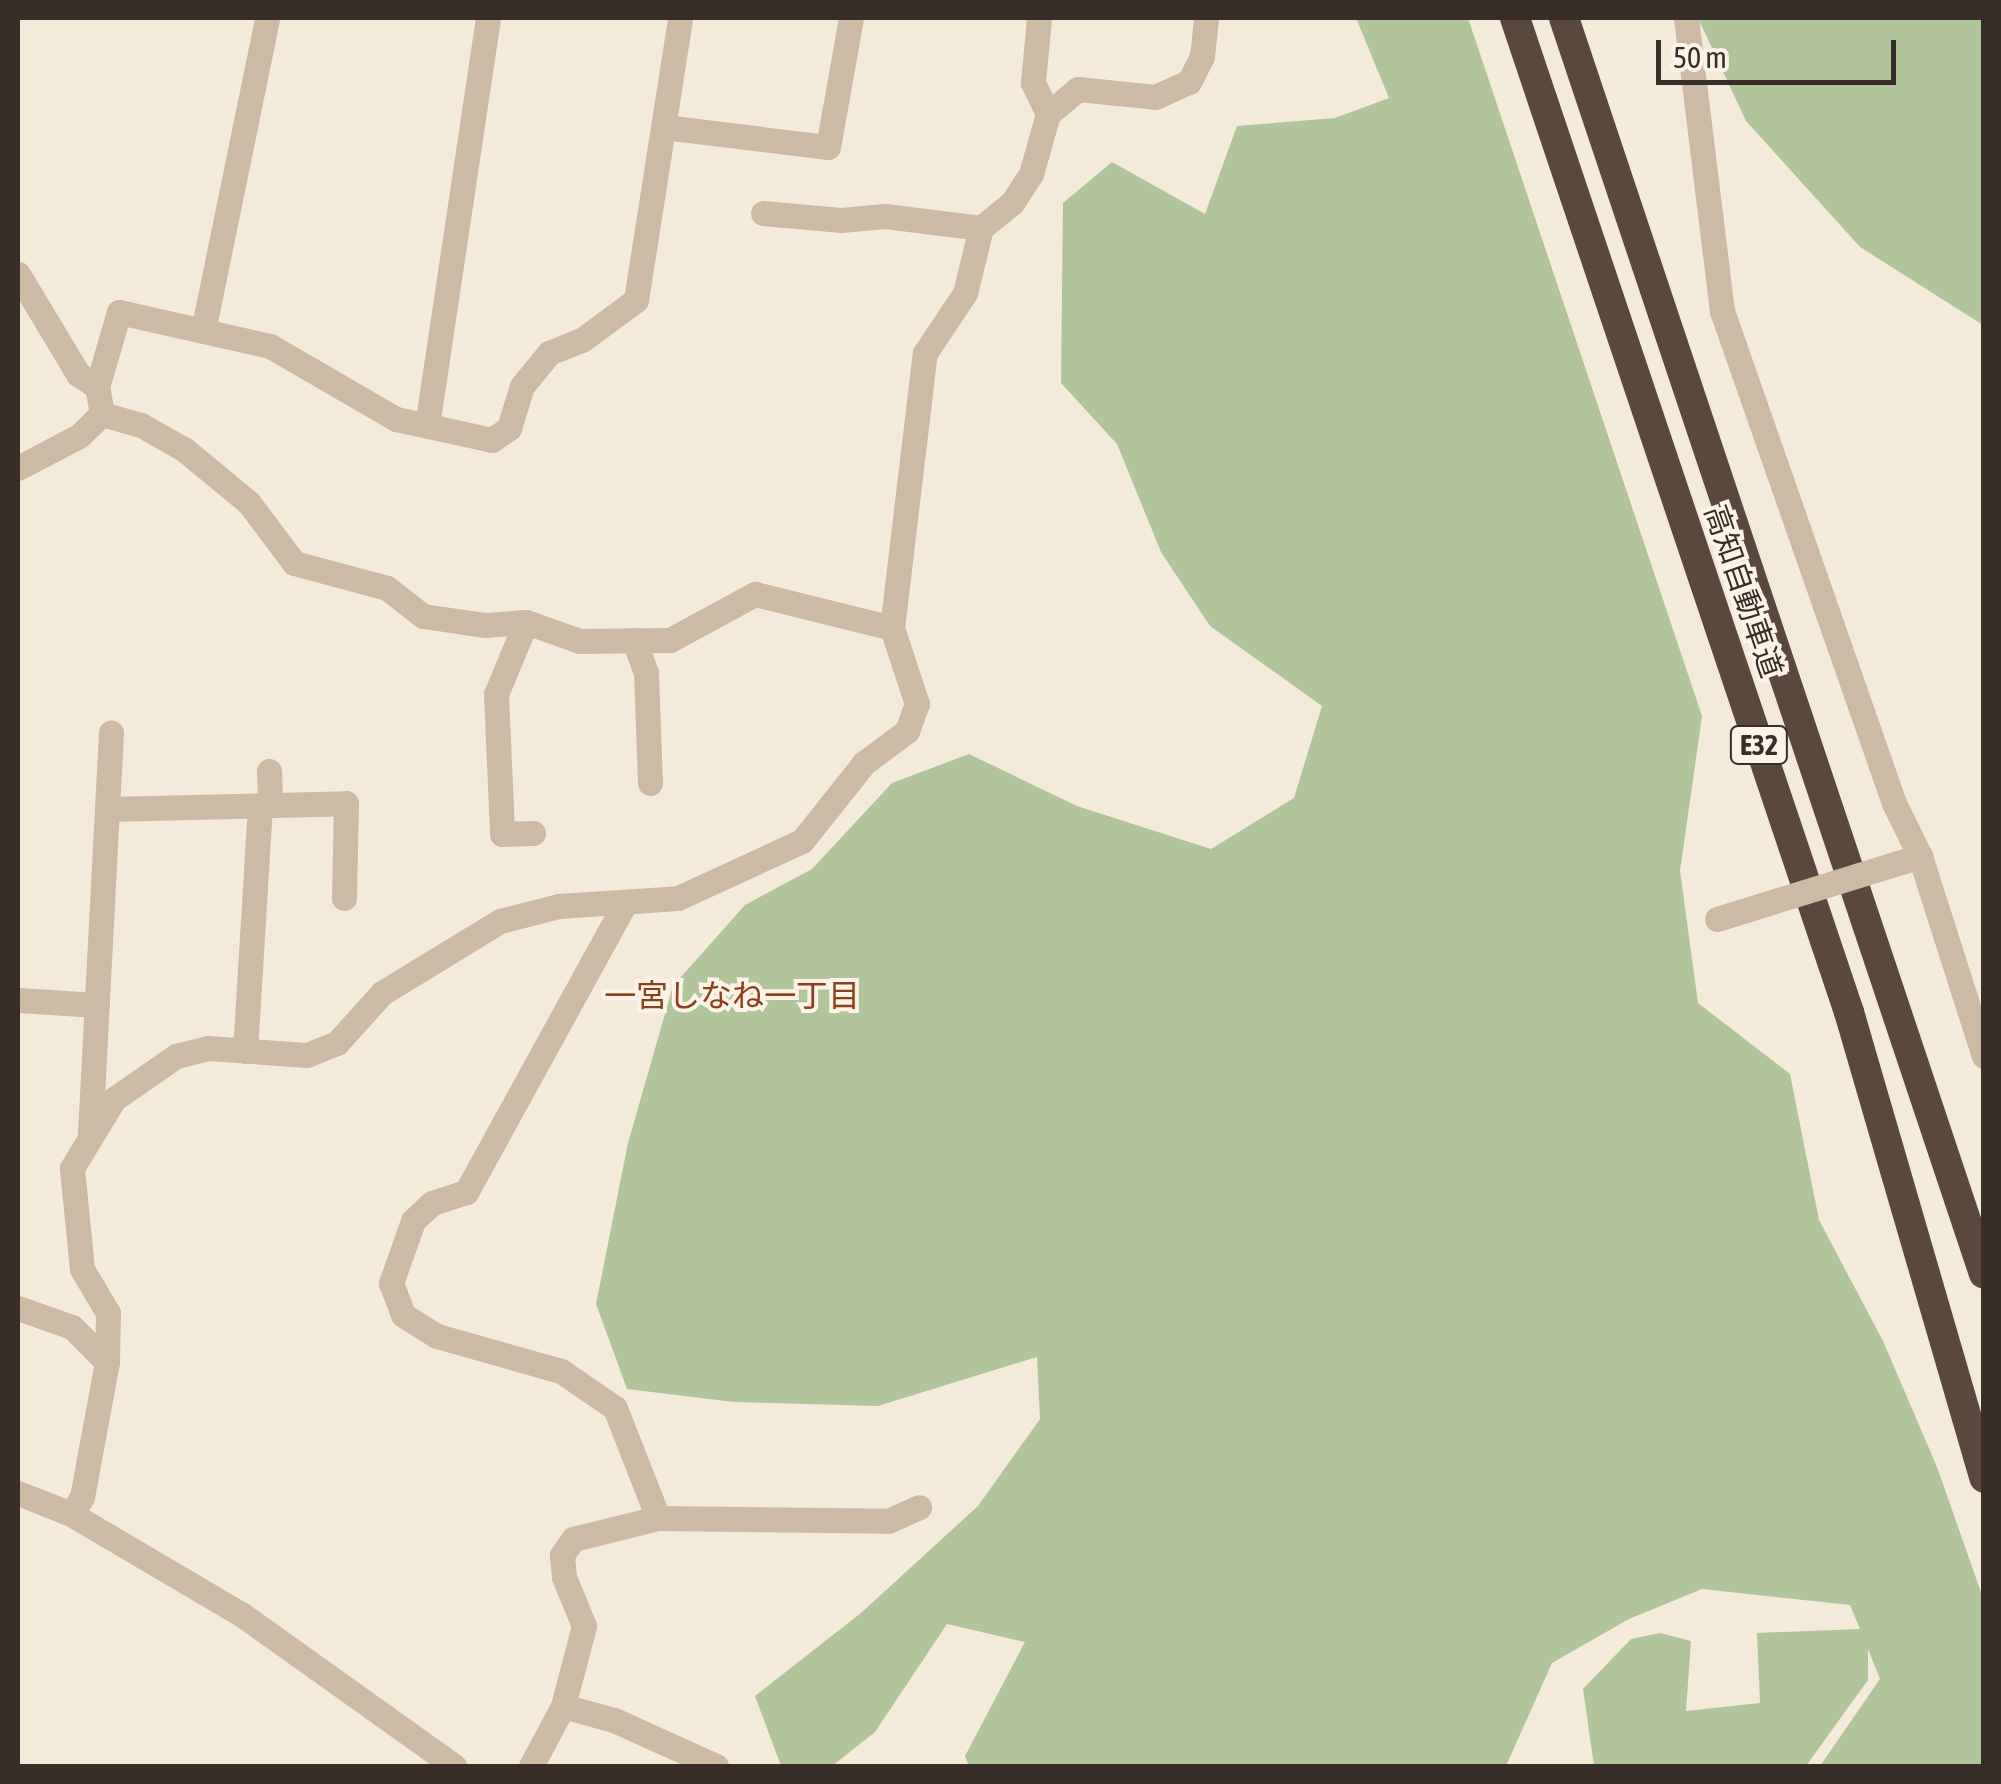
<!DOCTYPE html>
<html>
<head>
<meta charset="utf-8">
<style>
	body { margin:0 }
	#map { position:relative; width:2001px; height:1784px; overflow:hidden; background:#f4eada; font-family:"Asap Condensed","Noto Sans JP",sans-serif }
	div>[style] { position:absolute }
	.green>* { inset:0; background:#b2c499 }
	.street>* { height:25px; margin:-12.5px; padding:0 12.5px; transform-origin:12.5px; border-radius:12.5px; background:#cdbaa5 }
	.highway>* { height:30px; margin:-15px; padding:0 15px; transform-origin:15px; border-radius:15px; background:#5a483d }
	.street-bridge>* { height:25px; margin:-12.5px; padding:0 12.5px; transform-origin:12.5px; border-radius:12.5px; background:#cdbaa5 }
	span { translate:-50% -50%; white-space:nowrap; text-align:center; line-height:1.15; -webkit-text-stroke:8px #fbf3e7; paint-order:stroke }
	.shield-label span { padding:2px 8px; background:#fbf3e7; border:2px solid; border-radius:8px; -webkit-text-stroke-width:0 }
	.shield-label { font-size:28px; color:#382e27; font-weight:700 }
	.street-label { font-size:30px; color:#382e27 }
	.neighbourhood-label { font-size:32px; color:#8d3e1a }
	.frame { position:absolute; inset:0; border:20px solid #382e27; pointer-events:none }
	.scale { position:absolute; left:1656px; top:40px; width:240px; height:45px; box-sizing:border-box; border:5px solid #382e27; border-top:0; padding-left:12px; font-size:30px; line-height:35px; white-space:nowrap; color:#382e27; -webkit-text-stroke:8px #fbf3e7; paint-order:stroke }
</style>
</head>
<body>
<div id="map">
	<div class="green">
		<div style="clip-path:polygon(1356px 18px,1468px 18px,1702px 716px,1680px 871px,1698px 1003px,1790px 1074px,1819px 1220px,1883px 1341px,1937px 1467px,1983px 1598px,1983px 1766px,1820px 1766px,1880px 1679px,1868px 1649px,1868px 1680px,1806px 1766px,1594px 1766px,1583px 1689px,1631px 1639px,1660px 1633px,1691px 1641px,1686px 1711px,1760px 1703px,1757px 1633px,1860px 1629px,1850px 1605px,1702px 1589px,1629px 1619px,1552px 1663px,1506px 1766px,969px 1766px,965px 1756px,1025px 1642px,947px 1624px,875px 1732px,832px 1766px,781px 1766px,755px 1696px,861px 1613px,978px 1506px,1040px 1419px,1037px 1357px,878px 1406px,734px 1402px,627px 1389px,596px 1304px,628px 1143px,673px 986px,745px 905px,812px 869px,892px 783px,969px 754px,1077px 806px,1211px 849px,1294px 798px,1322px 706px,1210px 626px,1161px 552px,1117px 444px,1061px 383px,1063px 203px,1112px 162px,1205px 214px,1237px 126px,1335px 118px,1389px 98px)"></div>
		<div style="clip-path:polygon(1698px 18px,1983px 18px,1983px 325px,1860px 247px,1746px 121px)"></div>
	</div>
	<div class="street">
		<div style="left:1039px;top:18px;width:65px;rotate:95.3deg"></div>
		<div style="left:1033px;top:83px;width:34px;rotate:64deg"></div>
		<div style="left:1686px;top:18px;width:295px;rotate:83deg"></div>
		<div style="left:1722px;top:311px;width:521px;rotate:70.73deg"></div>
		<div style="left:1894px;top:803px;width:59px;rotate:63.9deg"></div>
		<div style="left:1920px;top:856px;width:210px;rotate:72.3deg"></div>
		<div style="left:664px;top:127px;width:165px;rotate:7deg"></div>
		<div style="left:828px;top:147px;width:131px;rotate:-79.9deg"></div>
		<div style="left:763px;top:213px;width:78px;rotate:5.1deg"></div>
		<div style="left:841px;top:220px;width:44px;rotate:-5.2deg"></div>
		<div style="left:885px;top:216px;width:97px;rotate:7.1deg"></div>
		<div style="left:18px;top:274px;width:117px;rotate:59deg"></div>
		<div style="left:78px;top:374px;width:23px;rotate:34deg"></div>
		<div style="left:203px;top:331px;width:319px;rotate:-78.4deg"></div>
		<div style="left:102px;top:414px;width:41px;rotate:15.8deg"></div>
		<div style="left:141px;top:425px;width:51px;rotate:29.6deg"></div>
		<div style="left:185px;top:450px;width:83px;rotate:39.6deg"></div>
		<div style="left:249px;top:503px;width:75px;rotate:53.1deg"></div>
		<div style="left:294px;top:563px;width:96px;rotate:15deg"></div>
		<div style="left:387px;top:588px;width:46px;rotate:37.9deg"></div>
		<div style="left:423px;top:616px;width:63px;rotate:8.3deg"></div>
		<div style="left:485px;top:625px;width:41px;rotate:-4.2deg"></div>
		<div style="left:526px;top:622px;width:57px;rotate:19.4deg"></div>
		<div style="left:580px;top:641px;width:90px;rotate:-0.6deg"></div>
		<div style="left:670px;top:640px;width:97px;rotate:-28.4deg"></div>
		<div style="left:755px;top:594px;width:141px;rotate:13.9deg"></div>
		<div style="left:427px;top:426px;width:413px;rotate:-81.5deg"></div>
		<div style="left:18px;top:468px;width:69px;rotate:-27.7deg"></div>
		<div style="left:79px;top:436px;width:32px;rotate:-44deg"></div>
		<div style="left:102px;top:414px;width:27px;rotate:-100deg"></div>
		<div style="left:97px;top:387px;width:78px;rotate:-73.7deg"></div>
		<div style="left:119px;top:312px;width:155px;rotate:12.7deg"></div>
		<div style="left:270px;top:346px;width:146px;rotate:30.1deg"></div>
		<div style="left:396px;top:419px;width:98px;rotate:12.3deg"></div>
		<div style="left:492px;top:440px;width:21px;rotate:-35deg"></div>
		<div style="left:509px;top:428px;width:44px;rotate:-72.8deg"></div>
		<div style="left:522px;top:386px;width:43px;rotate:-50.7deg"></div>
		<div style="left:549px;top:353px;width:35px;rotate:-22deg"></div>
		<div style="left:582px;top:340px;width:67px;rotate:-36.5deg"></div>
		<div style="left:636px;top:300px;width:285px;rotate:-81.1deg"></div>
		<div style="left:526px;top:622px;width:78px;rotate:112.6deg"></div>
		<div style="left:496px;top:694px;width:140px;rotate:87.5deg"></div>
		<div style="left:502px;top:834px;width:31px;rotate:-2deg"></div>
		<div style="left:634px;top:640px;width:35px;rotate:70deg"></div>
		<div style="left:646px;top:673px;width:110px;rotate:87.9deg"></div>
		<div style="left:269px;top:771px;width:32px;rotate:88deg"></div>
		<div style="left:108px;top:809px;width:238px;rotate:-1.4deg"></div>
		<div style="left:346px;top:803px;width:95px;rotate:91.2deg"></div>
		<div style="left:624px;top:905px;width:328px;rotate:118.8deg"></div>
		<div style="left:466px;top:1192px;width:36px;rotate:162deg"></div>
		<div style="left:432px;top:1203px;width:26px;rotate:137deg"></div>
		<div style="left:413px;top:1221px;width:66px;rotate:109.5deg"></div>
		<div style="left:391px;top:1283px;width:34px;rotate:69deg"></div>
		<div style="left:403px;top:1315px;width:40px;rotate:32deg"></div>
		<div style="left:437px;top:1336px;width:129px;rotate:15.8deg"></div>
		<div style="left:561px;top:1371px;width:65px;rotate:34.4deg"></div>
		<div style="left:615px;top:1408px;width:118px;rotate:68.6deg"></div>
		<div style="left:18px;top:1000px;width:79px;rotate:3.6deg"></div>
		<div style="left:245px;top:1051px;width:245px;rotate:-86.5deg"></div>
		<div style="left:90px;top:1133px;width:401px;rotate:-87deg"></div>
		<div style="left:18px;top:1308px;width:57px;rotate:19.4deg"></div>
		<div style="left:72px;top:1327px;width:49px;rotate:45deg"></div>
		<div style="left:18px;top:1493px;width:57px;rotate:21.6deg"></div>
		<div style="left:71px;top:1514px;width:197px;rotate:30.5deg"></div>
		<div style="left:241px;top:1614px;width:262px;rotate:35.5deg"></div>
		<div style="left:71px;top:1514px;width:20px;rotate:-57deg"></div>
		<div style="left:82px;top:1497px;width:137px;rotate:-79.5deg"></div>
		<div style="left:107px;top:1362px;width:49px;rotate:-88.8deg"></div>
		<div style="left:108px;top:1313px;width:51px;rotate:-120.6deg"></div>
		<div style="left:82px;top:1269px;width:101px;rotate:-95.7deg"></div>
		<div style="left:72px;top:1168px;width:81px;rotate:-58.7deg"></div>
		<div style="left:114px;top:1099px;width:75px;rotate:-34.7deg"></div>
		<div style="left:176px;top:1056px;width:33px;rotate:-14deg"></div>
		<div style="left:208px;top:1048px;width:99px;rotate:4deg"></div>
		<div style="left:307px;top:1055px;width:32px;rotate:-22deg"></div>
		<div style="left:337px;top:1043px;width:67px;rotate:-48deg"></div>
		<div style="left:382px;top:993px;width:138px;rotate:-31.4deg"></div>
		<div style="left:500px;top:921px;width:61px;rotate:-14.3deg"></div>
		<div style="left:559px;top:906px;width:119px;rotate:-3.8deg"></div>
		<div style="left:678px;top:898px;width:136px;rotate:-24.7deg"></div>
		<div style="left:802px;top:841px;width:100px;rotate:-51.5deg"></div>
		<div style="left:864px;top:763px;width:54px;rotate:-36.7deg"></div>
		<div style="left:907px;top:731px;width:29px;rotate:-70deg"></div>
		<div style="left:917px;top:704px;width:80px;rotate:-108.2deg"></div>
		<div style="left:892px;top:628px;width:277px;rotate:-83.2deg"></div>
		<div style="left:925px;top:353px;width:72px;rotate:-56.3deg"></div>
		<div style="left:965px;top:293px;width:67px;rotate:-76.2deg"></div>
		<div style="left:981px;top:228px;width:40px;rotate:-39deg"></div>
		<div style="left:1012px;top:203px;width:35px;rotate:-57deg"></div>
		<div style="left:1031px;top:174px;width:62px;rotate:-74.2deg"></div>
		<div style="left:1048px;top:114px;width:39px;rotate:-40deg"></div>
		<div style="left:1078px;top:89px;width:77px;rotate:5.9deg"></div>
		<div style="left:1155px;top:97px;width:37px;rotate:-24deg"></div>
		<div style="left:1189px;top:82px;width:28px;rotate:-63deg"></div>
		<div style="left:1202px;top:57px;width:39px;rotate:-84deg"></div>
		<div style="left:563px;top:1706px;width:83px;rotate:-75.3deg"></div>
		<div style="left:584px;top:1626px;width:53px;rotate:-112.2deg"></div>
		<div style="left:564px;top:1577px;width:22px;rotate:-95deg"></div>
		<div style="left:562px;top:1555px;width:19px;rotate:-55deg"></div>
		<div style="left:573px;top:1539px;width:88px;rotate:-13.9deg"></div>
		<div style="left:658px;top:1518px;width:230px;rotate:0.7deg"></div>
		<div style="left:888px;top:1521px;width:34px;rotate:-24deg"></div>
		<div style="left:531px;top:1766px;width:68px;rotate:-61.9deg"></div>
		<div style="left:563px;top:1706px;width:53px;rotate:15.4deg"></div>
		<div style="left:614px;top:1720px;width:112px;rotate:24.3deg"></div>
	</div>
	<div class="highway">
		<div style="left:1515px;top:18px;width:1049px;rotate:71.43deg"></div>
		<div style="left:1849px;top:1012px;width:485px;rotate:73.8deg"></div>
		<div style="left:1564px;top:18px;width:1324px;rotate:71.51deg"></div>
	</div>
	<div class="street-bridge">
		<div style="left:1717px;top:919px;width:213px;rotate:-17.2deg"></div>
	</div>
	<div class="shield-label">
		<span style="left:1759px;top:745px">E32</span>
	</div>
	<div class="street-label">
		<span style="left:1744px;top:591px;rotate:71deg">高知自動車道</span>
	</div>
	<div class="neighbourhood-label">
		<span style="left:732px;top:996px">一宮しなね一丁目</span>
	</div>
	<div class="frame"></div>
	<div class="scale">50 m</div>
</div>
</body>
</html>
